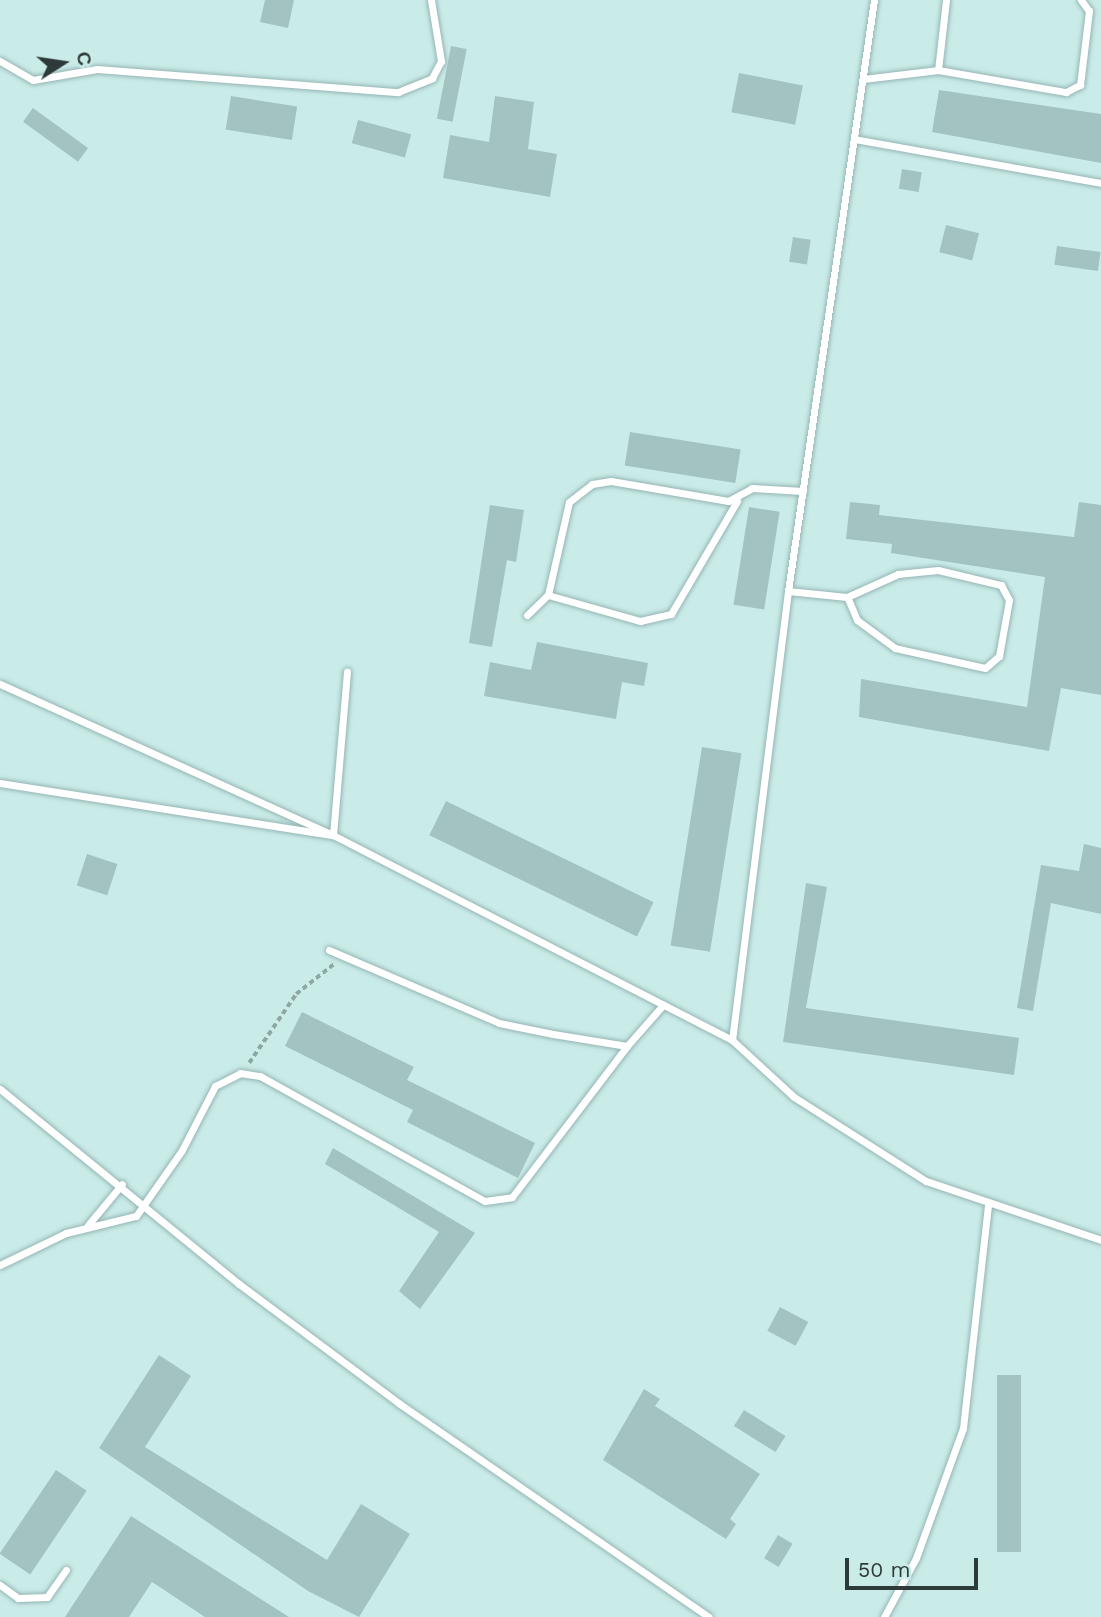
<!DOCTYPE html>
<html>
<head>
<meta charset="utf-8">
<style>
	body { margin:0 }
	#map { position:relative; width:1101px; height:1617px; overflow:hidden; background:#caece9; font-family:"Work Sans",sans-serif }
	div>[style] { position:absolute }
	.building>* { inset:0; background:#a3c3c1; transform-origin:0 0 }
	.path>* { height:3.5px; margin-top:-1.75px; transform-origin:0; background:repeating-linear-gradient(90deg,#8da7a5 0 5px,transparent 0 8.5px) }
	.roads { filter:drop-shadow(0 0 2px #95b5b3) drop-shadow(0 0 2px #95b5b3) }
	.lane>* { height:7px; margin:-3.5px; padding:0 3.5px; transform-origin:3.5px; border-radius:3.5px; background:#fff }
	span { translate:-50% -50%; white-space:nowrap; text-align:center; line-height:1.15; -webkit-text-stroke:5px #caece9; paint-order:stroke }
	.north { position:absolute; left:28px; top:28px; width:70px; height:70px; -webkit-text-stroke:5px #caece9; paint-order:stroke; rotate:78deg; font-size:19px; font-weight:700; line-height:28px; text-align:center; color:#2d3a39 }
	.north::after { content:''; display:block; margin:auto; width:24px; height:32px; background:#2d3a39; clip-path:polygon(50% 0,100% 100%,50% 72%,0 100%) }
	.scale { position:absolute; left:845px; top:1558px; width:133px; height:32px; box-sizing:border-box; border:4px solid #2d3a39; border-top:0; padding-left:9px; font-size:21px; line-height:24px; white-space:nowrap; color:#2d3a39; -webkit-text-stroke:5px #caece9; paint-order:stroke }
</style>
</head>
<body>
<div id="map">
	<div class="building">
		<div style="clip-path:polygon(265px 0,294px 0,288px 28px,260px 22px)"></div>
		<div style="left:451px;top:46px;width:16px;height:74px;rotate:11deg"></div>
		<div style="left:739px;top:73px;width:65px;height:40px;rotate:11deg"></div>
		<div style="clip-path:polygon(939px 90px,1101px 114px,1101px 163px,932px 132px)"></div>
		<div style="left:231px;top:96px;width:67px;height:34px;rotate:9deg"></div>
		<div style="clip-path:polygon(495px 96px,534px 102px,528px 149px,557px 154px,550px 197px,443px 178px,450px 135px,489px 142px)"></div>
		<div style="left:33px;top:108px;width:68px;height:17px;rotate:36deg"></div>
		<div style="left:358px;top:120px;width:55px;height:24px;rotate:15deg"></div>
		<div style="left:902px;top:169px;width:20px;height:20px;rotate:9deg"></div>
		<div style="left:946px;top:225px;width:34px;height:28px;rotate:14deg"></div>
		<div style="left:793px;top:237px;width:18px;height:25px;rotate:9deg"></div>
		<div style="left:1057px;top:246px;width:44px;height:19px;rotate:8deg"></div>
		<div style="left:630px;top:432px;width:112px;height:34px;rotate:9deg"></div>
		<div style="clip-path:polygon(850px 502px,880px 505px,879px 515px,1074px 537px,1079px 502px,1101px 505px,1101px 695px,1061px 688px,1049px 751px,859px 717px,861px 679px,1027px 707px,1045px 577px,891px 553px,892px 544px,846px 539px)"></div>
		<div style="clip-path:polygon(490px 505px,524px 510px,516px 562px,507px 560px,492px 647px,469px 643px)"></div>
		<div style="left:749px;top:507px;width:31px;height:99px;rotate:9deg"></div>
		<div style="clip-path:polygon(537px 642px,648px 663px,644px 686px,622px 682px,616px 719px,484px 696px,490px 662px,531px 670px)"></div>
		<div style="left:702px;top:747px;width:40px;height:201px;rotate:9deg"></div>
		<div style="left:446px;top:801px;width:231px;height:38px;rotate:26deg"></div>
		<div style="clip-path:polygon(1084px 844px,1101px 848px,1101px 914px,1051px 903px,1033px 1011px,1017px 1008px,1041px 865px,1079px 871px)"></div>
		<div style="left:87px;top:854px;width:32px;height:33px;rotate:18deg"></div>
		<div style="clip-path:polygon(806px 883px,827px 887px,806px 1008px,1019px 1038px,1014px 1075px,783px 1042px)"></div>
		<div style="clip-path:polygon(302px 1012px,414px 1067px,407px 1080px,535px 1143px,518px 1178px,407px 1122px,413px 1110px,285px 1046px)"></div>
		<div style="clip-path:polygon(333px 1148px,475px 1233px,420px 1309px,399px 1291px,439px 1232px,325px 1164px)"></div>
		<div style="left:780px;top:1307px;width:32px;height:27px;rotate:28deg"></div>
		<div style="clip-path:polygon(159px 1355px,191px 1376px,145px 1447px,327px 1560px,361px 1504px,410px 1534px,359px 1617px,308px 1591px,99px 1448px)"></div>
		<div style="left:997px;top:1375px;width:24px;height:177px"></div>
		<div style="clip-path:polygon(644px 1389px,660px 1399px,655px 1406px,760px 1474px,730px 1519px,736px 1524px,726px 1539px,603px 1460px)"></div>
		<div style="left:744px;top:1410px;width:49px;height:19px;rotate:32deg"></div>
		<div style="left:56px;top:1470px;width:37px;height:101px;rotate:34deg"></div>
		<div style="clip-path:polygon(131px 1516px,289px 1617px,205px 1617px,152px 1582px,129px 1617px,65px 1617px)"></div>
		<div style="left:778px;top:1535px;width:17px;height:27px;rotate:31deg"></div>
	</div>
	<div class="path">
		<div style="left:249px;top:1063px;width:83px;rotate:-55.7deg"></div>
		<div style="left:296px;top:994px;width:48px;rotate:-38.3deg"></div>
	</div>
	<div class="roads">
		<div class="lane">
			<div style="left:874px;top:0;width:597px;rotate:98.28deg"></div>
			<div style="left:788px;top:591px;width:452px;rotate:97.1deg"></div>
			<div style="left:732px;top:1040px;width:84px;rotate:42.6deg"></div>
			<div style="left:794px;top:1097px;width:156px;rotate:32.5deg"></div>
			<div style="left:926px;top:1181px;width:185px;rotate:18.6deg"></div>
			<div style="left:946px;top:0;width:70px;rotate:96.5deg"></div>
			<div style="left:938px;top:70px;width:130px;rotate:9.8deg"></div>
			<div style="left:1066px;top:92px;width:16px;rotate:-27deg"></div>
			<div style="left:1080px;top:85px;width:75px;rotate:-83.1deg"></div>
			<div style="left:1089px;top:11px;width:14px;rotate:-126deg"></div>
			<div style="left:0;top:61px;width:38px;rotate:30deg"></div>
			<div style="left:33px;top:80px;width:65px;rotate:-9.8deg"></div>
			<div style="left:97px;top:69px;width:302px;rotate:4.4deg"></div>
			<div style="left:398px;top:92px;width:37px;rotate:-22deg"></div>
			<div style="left:432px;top:78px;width:19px;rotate:-62deg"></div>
			<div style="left:441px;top:61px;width:62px;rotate:-99.3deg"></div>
			<div style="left:863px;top:79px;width:76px;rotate:-6.8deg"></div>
			<div style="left:854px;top:139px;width:251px;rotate:10.1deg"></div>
			<div style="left:788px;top:591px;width:59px;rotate:5.8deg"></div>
			<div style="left:847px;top:597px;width:56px;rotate:-24.3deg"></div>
			<div style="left:898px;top:574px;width:40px;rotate:-5.7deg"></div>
			<div style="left:938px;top:570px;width:65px;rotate:13.4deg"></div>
			<div style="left:1001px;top:585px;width:17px;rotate:62deg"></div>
			<div style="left:1009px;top:600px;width:57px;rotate:100.1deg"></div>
			<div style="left:999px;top:656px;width:18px;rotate:139deg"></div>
			<div style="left:985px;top:668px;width:92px;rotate:-167.5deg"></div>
			<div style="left:895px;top:648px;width:47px;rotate:-143.6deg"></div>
			<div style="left:857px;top:620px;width:25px;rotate:-113deg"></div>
			<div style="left:548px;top:595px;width:96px;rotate:15.8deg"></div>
			<div style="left:640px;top:621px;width:32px;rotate:-13deg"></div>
			<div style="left:671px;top:614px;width:131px;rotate:-59.7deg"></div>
			<div style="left:527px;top:615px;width:29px;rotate:-44deg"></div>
			<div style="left:548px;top:595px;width:95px;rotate:-77.3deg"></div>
			<div style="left:569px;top:502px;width:29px;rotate:-38deg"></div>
			<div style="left:592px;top:484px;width:19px;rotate:-9deg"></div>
			<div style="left:611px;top:481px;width:119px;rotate:9.7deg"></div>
			<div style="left:728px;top:501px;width:27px;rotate:-28deg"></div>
			<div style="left:752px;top:488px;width:51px;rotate:3.4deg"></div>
			<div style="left:0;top:684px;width:366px;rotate:24.4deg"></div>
			<div style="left:333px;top:835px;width:449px;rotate:27.2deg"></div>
			<div style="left:0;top:783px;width:337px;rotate:8.9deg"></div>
			<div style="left:333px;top:835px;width:164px;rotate:-85.1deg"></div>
			<div style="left:329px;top:950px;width:185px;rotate:23.2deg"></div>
			<div style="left:499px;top:1023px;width:55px;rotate:11.5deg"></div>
			<div style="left:553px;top:1034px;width:75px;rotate:9.2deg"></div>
			<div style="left:627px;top:1046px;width:55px;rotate:-48.7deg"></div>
			<div style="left:0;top:1089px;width:308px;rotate:39.2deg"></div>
			<div style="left:239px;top:1284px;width:201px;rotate:36.7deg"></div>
			<div style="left:400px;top:1404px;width:375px;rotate:34.6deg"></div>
			<div style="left:88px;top:1225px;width:53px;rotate:-50.3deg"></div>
			<div style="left:0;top:1265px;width:73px;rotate:-25.9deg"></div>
			<div style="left:66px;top:1233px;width:72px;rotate:-13.7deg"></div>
			<div style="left:136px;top:1216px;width:80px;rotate:-55.1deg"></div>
			<div style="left:182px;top:1150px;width:72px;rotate:-62.7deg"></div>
			<div style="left:215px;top:1086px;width:28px;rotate:-27deg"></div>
			<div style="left:240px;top:1073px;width:20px;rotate:9deg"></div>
			<div style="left:260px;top:1076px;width:257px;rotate:29.1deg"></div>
			<div style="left:485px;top:1201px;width:27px;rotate:-8deg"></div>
			<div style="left:512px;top:1197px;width:190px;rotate:-52.7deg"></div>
			<div style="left:0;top:1585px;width:22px;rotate:36deg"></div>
			<div style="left:18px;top:1598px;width:29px;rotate:-2deg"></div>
			<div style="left:47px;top:1597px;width:33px;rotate:-55deg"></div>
			<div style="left:884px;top:1617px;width:67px;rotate:-61.5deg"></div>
			<div style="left:916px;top:1558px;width:138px;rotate:-70.1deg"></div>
			<div style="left:963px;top:1428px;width:223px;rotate:-83.6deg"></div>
		</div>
	</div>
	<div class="north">С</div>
	<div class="scale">50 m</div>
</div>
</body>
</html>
